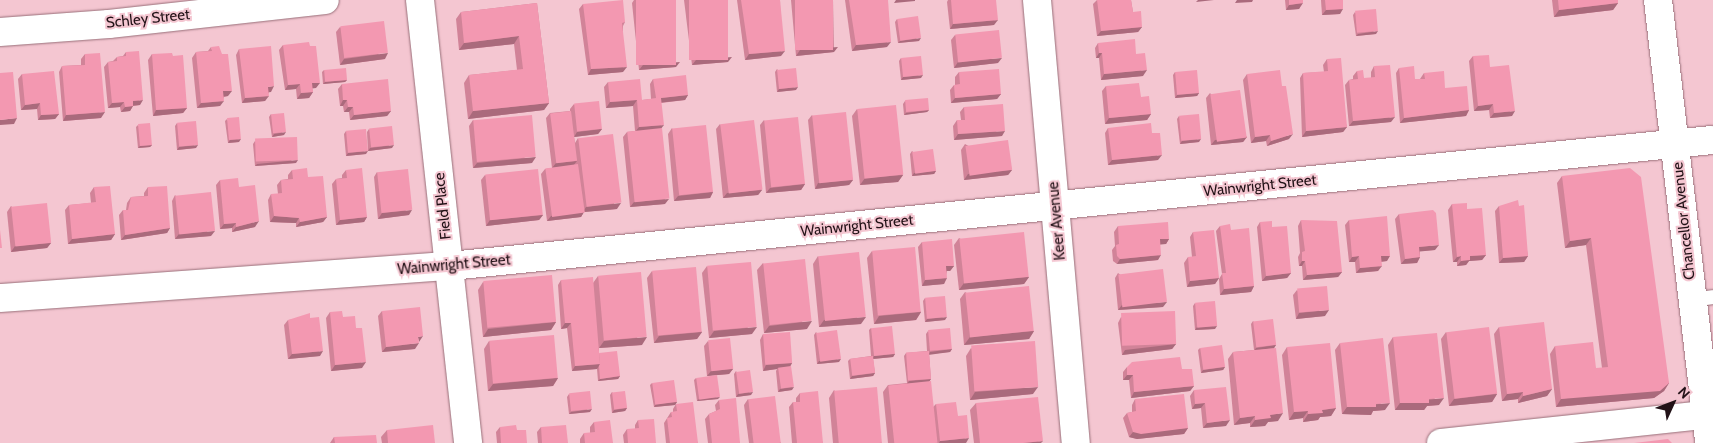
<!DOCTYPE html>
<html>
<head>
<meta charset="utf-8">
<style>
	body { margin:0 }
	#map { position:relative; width:1713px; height:443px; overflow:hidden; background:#f4c6d1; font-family:Cabin,sans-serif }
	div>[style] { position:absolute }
	.roads { filter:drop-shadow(0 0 1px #986f79) drop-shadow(0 0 1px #986f79) }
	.lane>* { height:14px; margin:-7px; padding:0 7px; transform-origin:7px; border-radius:7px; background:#fff }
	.street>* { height:28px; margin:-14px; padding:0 14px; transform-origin:14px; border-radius:14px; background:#fff }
	.secondary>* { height:28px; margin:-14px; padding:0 14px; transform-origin:14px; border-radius:14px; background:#fff }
	.wall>* { inset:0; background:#d18398 }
	.shaded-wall>* { inset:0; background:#aa6a7c }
	.building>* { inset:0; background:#f398b1; transform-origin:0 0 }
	span { translate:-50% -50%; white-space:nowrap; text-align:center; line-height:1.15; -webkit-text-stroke:4px #f4c6d1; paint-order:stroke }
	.street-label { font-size:15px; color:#221217 }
	.north { position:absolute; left:1648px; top:378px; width:50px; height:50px; -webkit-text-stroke:4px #f4c6d1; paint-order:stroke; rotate:47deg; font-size:14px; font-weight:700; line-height:20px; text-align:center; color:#221217 }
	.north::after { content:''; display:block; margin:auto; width:18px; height:22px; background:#221217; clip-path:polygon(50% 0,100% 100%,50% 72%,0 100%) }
</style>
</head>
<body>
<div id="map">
	<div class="roads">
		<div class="lane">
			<div style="left:1692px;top:300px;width:21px;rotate:-8deg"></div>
		</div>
		<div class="street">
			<div style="left:420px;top:0;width:446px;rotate:83.8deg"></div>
			<div style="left:1037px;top:0;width:445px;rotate:85deg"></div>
			<div style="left:0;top:32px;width:109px;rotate:-4.2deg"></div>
			<div style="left:109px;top:24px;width:217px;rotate:-6.3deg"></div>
			<div style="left:0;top:298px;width:451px;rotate:-4.1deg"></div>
			<div style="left:450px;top:266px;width:1269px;rotate:-5.7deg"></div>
			<div style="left:1441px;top:443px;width:274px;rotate:-6.1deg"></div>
		</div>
		<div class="secondary">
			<div style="left:1658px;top:0;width:446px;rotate:83.4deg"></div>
		</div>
	</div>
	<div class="wall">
		<div style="clip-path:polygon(634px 0,676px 0,676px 67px,639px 70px,632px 3px)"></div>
		<div style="clip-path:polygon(684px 0,728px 0,728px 62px,692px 65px)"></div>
		<div style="clip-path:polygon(737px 0,780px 0,781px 56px,745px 60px)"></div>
		<div style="clip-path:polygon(791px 0,833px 0,834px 52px,796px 56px)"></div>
		<div style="clip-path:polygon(845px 0,888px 0,887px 47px,852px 51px)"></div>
		<div style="clip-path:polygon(948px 0,996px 0,994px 25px,950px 29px,947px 2px)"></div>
		<div style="clip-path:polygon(1097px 0,1131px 0,1133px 12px,1142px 27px,1138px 32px,1097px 36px,1093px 4px)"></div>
		<div style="clip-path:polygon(1285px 0,1303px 0,1299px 9px,1286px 10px)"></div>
		<div style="clip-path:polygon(1321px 0,1343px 0,1340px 14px,1322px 15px)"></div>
		<div style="clip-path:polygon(1552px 0,1618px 0,1618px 3px,1613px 10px,1554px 17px)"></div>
		<div style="clip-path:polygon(537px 3px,549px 103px,544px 110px,468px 119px,464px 83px,469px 75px,517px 70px,514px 44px,459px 50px,456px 19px,461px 12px)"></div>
		<div style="clip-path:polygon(583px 4px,625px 22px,623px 26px,623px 72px,588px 75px,579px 9px)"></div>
		<div style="clip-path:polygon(1355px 12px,1376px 34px,1356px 36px,1353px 15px)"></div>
		<div style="clip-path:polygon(897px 19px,919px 41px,898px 43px,895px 22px)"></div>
		<div style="clip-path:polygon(340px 27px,385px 59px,340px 65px,336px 32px)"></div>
		<div style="clip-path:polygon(955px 35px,998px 63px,954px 68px,951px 40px)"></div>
		<div style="clip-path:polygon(1098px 43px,1136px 54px,1143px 76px,1101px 80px,1099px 58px,1096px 58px,1095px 48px)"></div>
		<div style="clip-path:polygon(283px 45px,316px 88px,312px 88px,313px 92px,309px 98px,297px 99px,296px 89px,285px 90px,279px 50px)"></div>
		<div style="clip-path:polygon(211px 47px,228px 96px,224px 97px,220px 106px,197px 108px,192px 58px,196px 52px,208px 51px)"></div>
		<div style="clip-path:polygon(239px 49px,271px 92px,269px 92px,265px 101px,242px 103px,236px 55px)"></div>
		<div style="clip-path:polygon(126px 52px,140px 105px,133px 106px,130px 111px,121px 112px,120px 107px,108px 108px,104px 67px,108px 62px,113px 61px,117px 57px,123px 56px)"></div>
		<div style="clip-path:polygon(85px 54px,101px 118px,63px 121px,59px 72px,62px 66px,81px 65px,81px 59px)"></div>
		<div style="clip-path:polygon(152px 54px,187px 108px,183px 113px,153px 116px,148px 60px)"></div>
		<div style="clip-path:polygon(1473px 56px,1490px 67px,1512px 116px,1490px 118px,1489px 110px,1474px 111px,1469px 61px)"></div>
		<div style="clip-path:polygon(901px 58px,921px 78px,901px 80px,899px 61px)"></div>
		<div style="clip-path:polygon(1327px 59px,1347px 127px,1343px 132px,1302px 137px,1300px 78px,1303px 73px,1324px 72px,1323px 65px)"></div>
		<div style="clip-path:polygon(1374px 66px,1391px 122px,1349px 126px,1345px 85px,1349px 80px,1353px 79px,1353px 76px,1357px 71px,1364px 78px,1371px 78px,1371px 72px)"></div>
		<div style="clip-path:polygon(1399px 68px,1415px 79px,1420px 79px,1424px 73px,1445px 88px,1469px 110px,1466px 116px,1400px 123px,1396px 73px)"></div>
		<div style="clip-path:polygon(777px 69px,796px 90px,777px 92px,775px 72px)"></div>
		<div style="clip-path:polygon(324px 70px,347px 80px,345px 82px,323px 84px,322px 72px)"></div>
		<div style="clip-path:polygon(959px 72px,1001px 94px,997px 99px,951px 103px,950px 90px,954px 85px,955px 85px,955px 77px)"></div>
		<div style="clip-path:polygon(1175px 72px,1199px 93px,1197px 96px,1175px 98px,1173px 75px)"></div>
		<div style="clip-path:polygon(22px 74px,59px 114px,55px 119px,38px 120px,37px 109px,21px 110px,18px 79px)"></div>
		<div style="clip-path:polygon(1247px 74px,1289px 139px,1267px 146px,1266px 141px,1251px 143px,1243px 80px)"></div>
		<div style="clip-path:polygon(653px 79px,688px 95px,685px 100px,661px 103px,661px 129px,665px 204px,630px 207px,623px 137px,627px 132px,635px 131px,633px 106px,606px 108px,604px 87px,608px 82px,642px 100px,651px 99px,650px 84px)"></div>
		<div style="clip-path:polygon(342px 84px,391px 111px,387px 116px,350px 120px,349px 112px,344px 112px,343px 106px,340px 106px,338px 89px)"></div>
		<div style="clip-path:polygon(1106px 86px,1141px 97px,1151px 114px,1147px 120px,1105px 124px,1102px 91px)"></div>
		<div style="clip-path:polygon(1210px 93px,1247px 137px,1243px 142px,1211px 145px,1206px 98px)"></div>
		<div style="clip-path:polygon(905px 101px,929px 110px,927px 112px,904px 115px,903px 104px)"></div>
		<div style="clip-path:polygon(574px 104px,602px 129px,598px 134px,574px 137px,575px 143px,578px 138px,617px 209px,584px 212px,581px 217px,547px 221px,541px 174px,545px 169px,552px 168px,546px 118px,550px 113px,570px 111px,570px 109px)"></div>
		<div style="clip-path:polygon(964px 107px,1002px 136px,954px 140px,953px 126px,957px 120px,961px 120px,960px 112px)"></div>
		<div style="clip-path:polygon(857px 109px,903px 175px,898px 182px,860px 185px,852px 116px)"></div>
		<div style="clip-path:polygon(271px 114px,284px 135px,272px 137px,269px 117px)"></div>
		<div style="clip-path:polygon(812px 115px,853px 180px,849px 185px,815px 189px,808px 120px)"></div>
		<div style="clip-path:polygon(1179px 116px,1199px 142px,1180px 144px,1177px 119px)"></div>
		<div style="clip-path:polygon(227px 119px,239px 142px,228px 143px,225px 121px)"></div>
		<div style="clip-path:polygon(473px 120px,532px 163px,473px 168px,469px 126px)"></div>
		<div style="clip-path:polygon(764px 120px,805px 184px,801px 190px,766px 193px,760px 125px)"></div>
		<div style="clip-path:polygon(177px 123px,196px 148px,177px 150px,175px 126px)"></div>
		<div style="clip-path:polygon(720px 124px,762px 190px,758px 195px,723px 198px,716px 129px)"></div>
		<div style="clip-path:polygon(138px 125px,152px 145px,150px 147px,138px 148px,136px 127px)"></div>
		<div style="clip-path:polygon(672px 128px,713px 192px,710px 198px,674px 201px,668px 134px)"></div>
		<div style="clip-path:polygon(1108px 128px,1152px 133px,1158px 160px,1108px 165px,1105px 133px)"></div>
		<div style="clip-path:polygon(369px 129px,392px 148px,368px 151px,367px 132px)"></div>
		<div style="clip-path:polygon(346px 131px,366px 154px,346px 156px,344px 134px)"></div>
		<div style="clip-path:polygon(255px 141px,296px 163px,255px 166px,253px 144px)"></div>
		<div style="clip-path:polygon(965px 144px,1012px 170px,1008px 175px,964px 180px,961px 150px)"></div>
		<div style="clip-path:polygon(912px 151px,936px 171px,934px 174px,912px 176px,910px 154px)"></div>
		<div style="clip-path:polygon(292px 170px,308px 177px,327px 217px,323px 222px,296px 227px,296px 223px,270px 222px,268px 200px,271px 194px,278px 194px,277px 185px,281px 180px,288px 179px,288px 175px)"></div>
		<div style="clip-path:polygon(346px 170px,367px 217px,364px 222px,336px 225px,332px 184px,336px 179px,342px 178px,342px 175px)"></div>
		<div style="clip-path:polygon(377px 172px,409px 215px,378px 219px,374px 177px)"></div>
		<div style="clip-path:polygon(485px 175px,543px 215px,539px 220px,486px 226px,481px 180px)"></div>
		<div style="clip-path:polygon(1562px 176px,1669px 383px,1664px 391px,1654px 398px,1556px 407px,1550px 354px,1555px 346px,1596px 368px,1602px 368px,1586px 245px,1565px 248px,1557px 183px)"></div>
		<div style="clip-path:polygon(220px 180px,239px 187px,255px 227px,232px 232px,232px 228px,220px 229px,216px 185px)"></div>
		<div style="clip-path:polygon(94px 187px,115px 234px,111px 240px,68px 244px,65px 210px,69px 205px,91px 203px,90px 193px)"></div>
		<div style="clip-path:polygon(148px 187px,170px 228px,167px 233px,121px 240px,119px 215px,123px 210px,126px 210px,127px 203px,131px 197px,144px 196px,144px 193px)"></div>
		<div style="clip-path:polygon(175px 195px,211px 236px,175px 239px,172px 201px)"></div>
		<div style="clip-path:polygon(1452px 204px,1467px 209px,1486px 255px,1482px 260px,1469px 261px,1466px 265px,1457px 266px,1457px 262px,1453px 262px,1448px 210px)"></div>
		<div style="clip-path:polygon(11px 206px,51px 243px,47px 248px,11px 252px,7px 212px)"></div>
		<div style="clip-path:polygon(1499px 206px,1519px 206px,1528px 256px,1524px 262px,1499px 263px,1495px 211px)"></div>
		<div style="clip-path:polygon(1399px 214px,1435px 250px,1420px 251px,1420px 257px,1417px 263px,1401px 264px,1395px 219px)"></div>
		<div style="clip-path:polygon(1301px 220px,1342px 272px,1338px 277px,1303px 280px,1302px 266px,1299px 266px,1298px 257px,1300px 253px,1298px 226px)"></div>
		<div style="clip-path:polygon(1349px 220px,1387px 261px,1381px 262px,1378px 271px,1356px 273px,1355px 262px,1349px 262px,1345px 225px)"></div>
		<div style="clip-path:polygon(1260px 222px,1272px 227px,1291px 273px,1287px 278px,1262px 281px,1257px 227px)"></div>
		<div style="clip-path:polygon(1118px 226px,1169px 239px,1166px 244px,1160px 244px,1158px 260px,1117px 264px,1113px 261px,1112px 250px,1115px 246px,1114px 232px)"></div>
		<div style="clip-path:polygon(1220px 226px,1231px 230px,1254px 286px,1251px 292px,1220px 295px,1219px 279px,1222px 274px,1216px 231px)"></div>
		<div style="clip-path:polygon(1193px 232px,1219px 278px,1215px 284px,1187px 287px,1184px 263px,1188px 257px,1192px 257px,1190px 237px)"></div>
		<div style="clip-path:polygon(959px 238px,1029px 277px,1024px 284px,959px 290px,954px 245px)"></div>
		<div style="clip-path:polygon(922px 242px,954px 266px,950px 271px,947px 271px,944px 284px,922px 286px,918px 247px)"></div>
		<div style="clip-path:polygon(872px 251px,921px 312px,916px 320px,874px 324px,867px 258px)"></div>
		<div style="clip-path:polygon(818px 256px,861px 324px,819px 327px,813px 264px)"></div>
		<div style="clip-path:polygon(763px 263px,807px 329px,764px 333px,757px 270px)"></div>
		<div style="clip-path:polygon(707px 266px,752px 334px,709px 338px,702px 273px)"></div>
		<div style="clip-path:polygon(652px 271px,702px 332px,697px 339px,654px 343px,647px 278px)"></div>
		<div style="clip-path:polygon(1118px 273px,1163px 307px,1118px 310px,1115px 278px)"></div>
		<div style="clip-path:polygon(598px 276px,642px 345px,599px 348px,599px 353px,620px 376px,618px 379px,598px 381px,597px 369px,572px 371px,567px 328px,561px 329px,558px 285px,561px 280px,593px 283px)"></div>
		<div style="clip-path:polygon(483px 282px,556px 322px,551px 330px,483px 337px,478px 290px)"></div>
		<div style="clip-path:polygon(1297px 290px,1325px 316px,1296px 319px,1293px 295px)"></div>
		<div style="clip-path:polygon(965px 292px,1034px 331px,1029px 339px,964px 345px,960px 299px)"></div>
		<div style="clip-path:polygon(925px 298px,945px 320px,925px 322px,923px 301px)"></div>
		<div style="clip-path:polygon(1195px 303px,1215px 329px,1195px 330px,1193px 306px)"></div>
		<div style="clip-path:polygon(382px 311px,415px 349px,382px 352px,378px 316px)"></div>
		<div style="clip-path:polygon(330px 312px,343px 317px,356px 328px,362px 368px,331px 371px,326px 318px)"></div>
		<div style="clip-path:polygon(1121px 317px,1176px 344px,1172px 349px,1122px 355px,1118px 323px)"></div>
		<div style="clip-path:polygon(310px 318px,320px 356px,288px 359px,284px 325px,288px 320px)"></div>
		<div style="clip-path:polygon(1253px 321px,1276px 345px,1274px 348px,1278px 421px,1268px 422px,1265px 426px,1250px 427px,1250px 423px,1234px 425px,1228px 359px,1233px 352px,1254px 350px,1251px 324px)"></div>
		<div style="clip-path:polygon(1499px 327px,1552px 389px,1547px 396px,1518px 403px,1518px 399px,1502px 401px,1494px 334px)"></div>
		<div style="clip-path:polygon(871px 328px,895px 354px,893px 357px,873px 359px,875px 373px,873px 376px,850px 379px,848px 361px,850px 359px,871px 356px,869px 330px)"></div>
		<div style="clip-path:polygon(928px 331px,952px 349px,950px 352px,929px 354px,931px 379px,929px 381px,933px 407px,936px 404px,958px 416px,966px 443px,888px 443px,883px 392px,888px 385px,907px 383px,904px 356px,906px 353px,927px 351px,926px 334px)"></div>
		<div style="clip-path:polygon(816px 332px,839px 362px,817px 364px,814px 335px)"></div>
		<div style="clip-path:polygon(1446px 332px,1497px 394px,1492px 402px,1449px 406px,1441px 339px)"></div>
		<div style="clip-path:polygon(763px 334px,792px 363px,790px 367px,792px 390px,778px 392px,776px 371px,777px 369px,763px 371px,760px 340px)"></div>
		<div style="clip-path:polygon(1393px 337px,1439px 405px,1427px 406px,1424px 410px,1395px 410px,1388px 345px)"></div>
		<div style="clip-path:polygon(489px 341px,558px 378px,553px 386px,488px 391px,484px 349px)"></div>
		<div style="clip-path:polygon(708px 341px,733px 369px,729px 374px,707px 376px,704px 346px)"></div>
		<div style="clip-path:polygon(1340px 343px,1385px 410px,1373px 411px,1371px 415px,1342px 414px,1335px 350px)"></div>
		<div style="clip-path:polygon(1287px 347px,1336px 408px,1331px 416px,1320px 417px,1318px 420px,1303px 422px,1303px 418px,1289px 420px,1282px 355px)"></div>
		<div style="clip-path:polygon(971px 348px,1033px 394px,970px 400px,966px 356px)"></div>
		<div style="clip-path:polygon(1200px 348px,1225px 367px,1223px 370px,1201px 373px,1198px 350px)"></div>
		<div style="clip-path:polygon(1127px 367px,1194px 386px,1190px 391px,1131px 398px,1129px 380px,1123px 380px,1123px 372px)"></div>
		<div style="clip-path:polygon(736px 371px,751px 395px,736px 397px,734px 374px)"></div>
		<div style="clip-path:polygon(696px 378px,718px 399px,697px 401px,694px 380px)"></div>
		<div style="clip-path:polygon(652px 383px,677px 402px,675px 405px,654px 407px,650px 385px)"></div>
		<div style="clip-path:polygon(834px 390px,882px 443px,833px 443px,829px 398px)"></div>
		<div style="clip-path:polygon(1194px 390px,1226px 426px,1203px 428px,1201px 408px,1192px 409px,1190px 396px)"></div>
		<div style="clip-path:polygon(612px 392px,627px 408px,625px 411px,612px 413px,610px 395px)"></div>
		<div style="clip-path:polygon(800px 393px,823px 443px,792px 443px,789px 407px,793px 402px,796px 402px,796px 398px)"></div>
		<div style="clip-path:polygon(569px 394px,590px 412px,569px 414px,567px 397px)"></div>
		<div style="clip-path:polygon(748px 399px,781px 443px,749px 443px,744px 405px)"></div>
		<div style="clip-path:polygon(1135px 399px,1188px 428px,1184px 434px,1137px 439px,1129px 437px,1123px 418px,1127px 413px,1132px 412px,1132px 405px)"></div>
		<div style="clip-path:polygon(719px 400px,740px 443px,708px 443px,705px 419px,709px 414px,716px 411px,715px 405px)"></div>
		<div style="clip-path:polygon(976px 403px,1041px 443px,974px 443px,970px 410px)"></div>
		<div style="clip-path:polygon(676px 404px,698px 443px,666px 443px,664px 423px,671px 412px,673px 412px,673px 409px)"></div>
		<div style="clip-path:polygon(638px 420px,656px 443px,624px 443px,623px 435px,627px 429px,635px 429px,635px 425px)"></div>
		<div style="clip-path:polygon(594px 422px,613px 443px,580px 443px,580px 439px,584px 433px,590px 433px,590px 427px)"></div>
		<div style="clip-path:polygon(500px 427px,527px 443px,497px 443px,496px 432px)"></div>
		<div style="clip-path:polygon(541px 427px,568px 443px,538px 443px,537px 432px)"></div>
		<div style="clip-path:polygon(387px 430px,435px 443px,382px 443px,381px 437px)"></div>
		<div style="clip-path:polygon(334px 437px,377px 443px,330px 443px)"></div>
	</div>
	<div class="shaded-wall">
		<div style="clip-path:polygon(896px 0,915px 0,915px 1px,894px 3px)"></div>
		<div style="clip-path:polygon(1198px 0,1214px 0,1196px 2px)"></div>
		<div style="clip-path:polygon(1237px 0,1253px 0,1252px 2px,1235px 3px)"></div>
		<div style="clip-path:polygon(1303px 3px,1299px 9px,1286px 10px,1289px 5px)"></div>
		<div style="clip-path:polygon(1618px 3px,1613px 10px,1554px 17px,1559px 10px)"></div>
		<div style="clip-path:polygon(1343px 9px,1340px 14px,1322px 15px,1326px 10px)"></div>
		<div style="clip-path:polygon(998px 20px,994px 25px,950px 29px,953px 24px)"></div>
		<div style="clip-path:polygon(1142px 27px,1138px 32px,1097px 36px,1101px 31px)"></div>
		<div style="clip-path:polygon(1378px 31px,1376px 34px,1356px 36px,1358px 34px)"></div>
		<div style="clip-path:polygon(519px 36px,514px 44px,459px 50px,464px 43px)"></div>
		<div style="clip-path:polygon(921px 38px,919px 41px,898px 43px,900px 41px)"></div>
		<div style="clip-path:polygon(891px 42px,887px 47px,852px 51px,856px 45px)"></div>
		<div style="clip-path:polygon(838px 47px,834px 52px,796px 56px,800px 50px)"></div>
		<div style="clip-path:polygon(785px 51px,781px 56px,745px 60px,749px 54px)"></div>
		<div style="clip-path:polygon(388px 53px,385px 59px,340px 65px,344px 59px)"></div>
		<div style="clip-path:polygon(1099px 53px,1102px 53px,1099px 58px,1096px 58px)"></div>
		<div style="clip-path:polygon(732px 57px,728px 62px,692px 65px,696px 60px)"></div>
		<div style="clip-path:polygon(1002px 58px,998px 63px,954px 68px,958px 62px)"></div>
		<div style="clip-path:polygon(680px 62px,676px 67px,639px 70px,643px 65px)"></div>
		<div style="clip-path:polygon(627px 67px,623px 72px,588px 75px,591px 69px)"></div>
		<div style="clip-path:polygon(1147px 70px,1143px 76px,1101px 80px,1104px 74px)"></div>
		<div style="clip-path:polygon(923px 75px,921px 78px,901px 80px,903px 77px)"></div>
		<div style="clip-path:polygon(347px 80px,345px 82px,323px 84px,325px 82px)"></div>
		<div style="clip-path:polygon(312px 83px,320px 83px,316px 88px,308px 89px)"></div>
		<div style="clip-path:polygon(300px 84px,296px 89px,285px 90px,288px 85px)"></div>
		<div style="clip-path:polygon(274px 86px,271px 92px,264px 93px,268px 87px)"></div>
		<div style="clip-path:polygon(798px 87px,796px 90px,777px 92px,779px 89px)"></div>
		<div style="clip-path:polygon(223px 91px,232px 91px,228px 96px,220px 97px)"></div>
		<div style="clip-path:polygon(313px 92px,309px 98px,297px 99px,301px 93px)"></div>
		<div style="clip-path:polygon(1199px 93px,1197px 96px,1175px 98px,1177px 95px)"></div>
		<div style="clip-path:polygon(1001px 94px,997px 99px,951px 103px,955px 98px)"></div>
		<div style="clip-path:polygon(688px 95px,685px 100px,657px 103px,661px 98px)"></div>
		<div style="clip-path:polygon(269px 96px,265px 101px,242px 103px,245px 98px)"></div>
		<div style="clip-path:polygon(143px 100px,140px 105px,129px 106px,133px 101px)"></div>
		<div style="clip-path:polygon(343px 100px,347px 100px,343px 106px,340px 106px)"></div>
		<div style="clip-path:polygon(637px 100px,633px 106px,606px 108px,610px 102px)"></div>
		<div style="clip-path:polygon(224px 101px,220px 106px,197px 108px,201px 103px)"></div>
		<div style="clip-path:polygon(124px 102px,120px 107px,108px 108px,112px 103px)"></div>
		<div style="clip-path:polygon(40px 103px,37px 109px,21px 110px,25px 105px)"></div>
		<div style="clip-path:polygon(549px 103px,544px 110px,468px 119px,473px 111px)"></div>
		<div style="clip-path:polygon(1493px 104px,1489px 110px,1474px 111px,1478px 106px)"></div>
		<div style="clip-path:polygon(133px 106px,130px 111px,121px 112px,125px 107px)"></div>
		<div style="clip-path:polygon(348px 107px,353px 107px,349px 112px,344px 112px)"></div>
		<div style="clip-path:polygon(187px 108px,183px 113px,153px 116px,156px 110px)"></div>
		<div style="clip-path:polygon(929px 110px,927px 112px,904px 115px,906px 113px)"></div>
		<div style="clip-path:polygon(1469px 110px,1466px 116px,1400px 123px,1404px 118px)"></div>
		<div style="clip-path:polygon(391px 111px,387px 116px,350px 120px,354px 115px)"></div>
		<div style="clip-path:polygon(1515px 111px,1512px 116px,1490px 118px,1494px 113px)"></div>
		<div style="clip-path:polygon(105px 112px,101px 118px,63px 121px,66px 115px)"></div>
		<div style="clip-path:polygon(59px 114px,55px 119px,38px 120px,41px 115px)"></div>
		<div style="clip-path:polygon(1151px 114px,1147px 120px,1105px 124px,1109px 118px)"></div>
		<div style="clip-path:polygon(1395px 117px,1391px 122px,1349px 126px,1353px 121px)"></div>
		<div style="clip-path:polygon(17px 118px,14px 124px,0 125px,0 120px)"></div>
		<div style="clip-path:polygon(664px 125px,660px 130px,635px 132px,639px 127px)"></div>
		<div style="clip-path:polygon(1347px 127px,1343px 132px,1302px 137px,1306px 131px)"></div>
		<div style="clip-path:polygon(602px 129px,598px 134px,574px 137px,577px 132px)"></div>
		<div style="clip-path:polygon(1005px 131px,1002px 136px,954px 140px,958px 134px)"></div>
		<div style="clip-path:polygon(286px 132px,284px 135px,272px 137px,274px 134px)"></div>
		<div style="clip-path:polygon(1293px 134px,1289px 139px,1267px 146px,1271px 141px)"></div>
		<div style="clip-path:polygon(1270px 135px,1266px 141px,1251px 143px,1255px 137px)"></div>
		<div style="clip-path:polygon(1247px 137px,1243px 142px,1211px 145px,1215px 140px)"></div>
		<div style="clip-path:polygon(241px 139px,239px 142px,228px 143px,230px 140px)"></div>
		<div style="clip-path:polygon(1201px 139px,1199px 142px,1180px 144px,1182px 141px)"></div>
		<div style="clip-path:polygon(152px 145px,150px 147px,138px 148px,140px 146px)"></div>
		<div style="clip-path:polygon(198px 145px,196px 148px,177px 150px,179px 147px)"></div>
		<div style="clip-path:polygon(394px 145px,392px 148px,368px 151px,370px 148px)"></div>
		<div style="clip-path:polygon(368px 151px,366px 154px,346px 156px,348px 153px)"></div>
		<div style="clip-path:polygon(1162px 155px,1158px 160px,1108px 165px,1112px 160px)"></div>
		<div style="clip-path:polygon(536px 157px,532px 163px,473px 168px,477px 163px)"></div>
		<div style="clip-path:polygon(298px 160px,296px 163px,255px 166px,257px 164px)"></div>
		<div style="clip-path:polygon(577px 161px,573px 166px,552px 168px,556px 163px)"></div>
		<div style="clip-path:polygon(1012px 170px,1008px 175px,964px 180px,968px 174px)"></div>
		<div style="clip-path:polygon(936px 171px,934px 174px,912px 176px,914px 173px)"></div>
		<div style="clip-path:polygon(903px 175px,898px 182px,860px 185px,865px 178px)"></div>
		<div style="clip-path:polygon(853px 180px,849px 185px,815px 189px,818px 183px)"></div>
		<div style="clip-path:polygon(805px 184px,801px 190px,766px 193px,770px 188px)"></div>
		<div style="clip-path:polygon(762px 190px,758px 195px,723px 198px,727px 193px)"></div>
		<div style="clip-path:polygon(713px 192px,710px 198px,674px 201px,678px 196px)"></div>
		<div style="clip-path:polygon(669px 199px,665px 204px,630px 207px,634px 202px)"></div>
		<div style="clip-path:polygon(621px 203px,617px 209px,584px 212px,581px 217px,547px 221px,551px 216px,583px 212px,586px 207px)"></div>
		<div style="clip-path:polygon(412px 210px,409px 215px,378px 219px,382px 213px)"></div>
		<div style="clip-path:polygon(543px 215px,539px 220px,486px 226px,490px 220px)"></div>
		<div style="clip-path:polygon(274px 216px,299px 218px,296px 223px,270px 222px)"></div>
		<div style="clip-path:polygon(327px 217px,323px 222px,296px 227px,300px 222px)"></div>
		<div style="clip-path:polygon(367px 217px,364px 222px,336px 225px,340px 220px)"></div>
		<div style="clip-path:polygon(259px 221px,255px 227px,232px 232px,236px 227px)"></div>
		<div style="clip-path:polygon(236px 223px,232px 228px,220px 229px,224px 224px)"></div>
		<div style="clip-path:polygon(170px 228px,167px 233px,121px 240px,125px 235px)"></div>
		<div style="clip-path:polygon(215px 231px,211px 236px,175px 239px,179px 234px)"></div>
		<div style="clip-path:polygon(115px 234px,111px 240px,68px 244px,72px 239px)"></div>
		<div style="clip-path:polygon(1591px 238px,1586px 245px,1565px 248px,1570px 241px)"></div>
		<div style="clip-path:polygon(1160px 239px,1169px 239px,1166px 244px,1156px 245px)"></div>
		<div style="clip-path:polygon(51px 243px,47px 248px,11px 252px,15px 246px)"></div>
		<div style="clip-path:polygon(1439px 245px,1435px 250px,1415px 252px,1419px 247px)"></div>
		<div style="clip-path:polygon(1161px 255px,1158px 260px,1117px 264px,1120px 259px)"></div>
		<div style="clip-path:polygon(1486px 255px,1482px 260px,1469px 261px,1466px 265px,1457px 266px,1461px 261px,1470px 256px)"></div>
		<div style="clip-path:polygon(1359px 256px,1355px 262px,1349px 262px,1352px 257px)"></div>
		<div style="clip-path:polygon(1381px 256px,1390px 256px,1387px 261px,1377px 262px)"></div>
		<div style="clip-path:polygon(1461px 256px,1457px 262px,1453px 262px,1457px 257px)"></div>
		<div style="clip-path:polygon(1528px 256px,1524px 262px,1499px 263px,1503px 258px)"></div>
		<div style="clip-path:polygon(1420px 257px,1417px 263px,1401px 264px,1405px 259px)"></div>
		<div style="clip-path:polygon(1302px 261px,1305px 261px,1302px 266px,1299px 266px)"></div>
		<div style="clip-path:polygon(946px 266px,954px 266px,950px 271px,943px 271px)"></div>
		<div style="clip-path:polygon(1382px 266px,1378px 271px,1356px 273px,1360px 268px)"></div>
		<div style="clip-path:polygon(1342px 272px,1338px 277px,1303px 280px,1307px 275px)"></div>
		<div style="clip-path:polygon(1291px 273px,1287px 278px,1262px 281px,1266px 276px)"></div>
		<div style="clip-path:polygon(1029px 277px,1024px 284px,959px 290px,964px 283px)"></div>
		<div style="clip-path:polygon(947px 278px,944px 284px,922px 286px,925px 280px)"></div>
		<div style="clip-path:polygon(1219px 278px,1215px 284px,1187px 287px,1190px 281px)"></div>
		<div style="clip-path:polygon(1254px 286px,1251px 292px,1220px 295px,1224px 289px)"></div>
		<div style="clip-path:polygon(1167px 302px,1163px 307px,1118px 310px,1122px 305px)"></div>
		<div style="clip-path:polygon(1329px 310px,1325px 316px,1296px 319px,1299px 313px)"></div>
		<div style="clip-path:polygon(921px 312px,916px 320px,874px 324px,879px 316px)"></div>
		<div style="clip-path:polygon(866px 317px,861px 324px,819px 327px,824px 320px)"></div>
		<div style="clip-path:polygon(947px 317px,945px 320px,925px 322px,927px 319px)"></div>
		<div style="clip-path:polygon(812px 321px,807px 329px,764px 333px,769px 326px)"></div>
		<div style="clip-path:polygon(556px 322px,551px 330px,483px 337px,488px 329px)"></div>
		<div style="clip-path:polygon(565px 323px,571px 323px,567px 328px,561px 329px)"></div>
		<div style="clip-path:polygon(1217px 326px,1215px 329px,1195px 330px,1197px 327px)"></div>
		<div style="clip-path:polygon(757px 327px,752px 334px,709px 338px,714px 331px)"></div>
		<div style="clip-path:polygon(1034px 331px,1029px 339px,964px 345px,970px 337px)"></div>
		<div style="clip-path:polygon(702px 332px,697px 339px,654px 343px,659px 336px)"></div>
		<div style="clip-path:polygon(423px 336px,419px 342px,418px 337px)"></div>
		<div style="clip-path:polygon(647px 337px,642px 345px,599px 348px,604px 341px)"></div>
		<div style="clip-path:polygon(419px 343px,415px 349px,382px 352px,386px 347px)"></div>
		<div style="clip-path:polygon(1176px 344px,1172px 349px,1122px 355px,1125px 350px)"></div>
		<div style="clip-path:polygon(1276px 345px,1274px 348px,1254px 351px,1256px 348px)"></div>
		<div style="clip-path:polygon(952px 349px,950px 352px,928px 355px,930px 352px)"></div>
		<div style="clip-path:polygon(323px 351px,320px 356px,288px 359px,292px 354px)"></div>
		<div style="clip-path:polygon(895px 354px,893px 357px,872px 359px,874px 356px)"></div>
		<div style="clip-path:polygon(841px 359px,839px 362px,817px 364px,819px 361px)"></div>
		<div style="clip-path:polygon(366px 362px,362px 368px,331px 371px,335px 365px)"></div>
		<div style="clip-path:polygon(792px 363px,789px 368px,778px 368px,777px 369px,763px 371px,766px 365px)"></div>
		<div style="clip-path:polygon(600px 364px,597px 369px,572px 371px,575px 366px)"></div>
		<div style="clip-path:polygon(1225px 367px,1223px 370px,1201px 373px,1203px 370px)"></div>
		<div style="clip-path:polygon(733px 369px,729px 374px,707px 376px,711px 371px)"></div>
		<div style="clip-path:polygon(875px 373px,873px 376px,850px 379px,852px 376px)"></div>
		<div style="clip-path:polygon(1127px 375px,1133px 375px,1129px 380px,1123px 380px)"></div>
		<div style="clip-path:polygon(620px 376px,618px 379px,598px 381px,600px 379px)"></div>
		<div style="clip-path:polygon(558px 378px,553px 386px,488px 391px,493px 384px)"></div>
		<div style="clip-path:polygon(931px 379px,929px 382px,907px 384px,909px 381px)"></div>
		<div style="clip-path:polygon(1669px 383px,1664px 391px,1654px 398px,1556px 407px,1561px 399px)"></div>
		<div style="clip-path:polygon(1194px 386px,1190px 391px,1131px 398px,1134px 392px)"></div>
		<div style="clip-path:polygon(794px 387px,792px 390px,778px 392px,780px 389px)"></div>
		<div style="clip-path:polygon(1038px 387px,1033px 394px,970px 400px,975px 392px)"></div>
		<div style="clip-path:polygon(1552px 389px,1547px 396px,1518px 403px,1523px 396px)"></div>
		<div style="clip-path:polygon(753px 392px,751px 395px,736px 397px,738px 394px)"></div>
		<div style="clip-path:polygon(1523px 392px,1518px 399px,1502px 401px,1507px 394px)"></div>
		<div style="clip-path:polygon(1497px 394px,1492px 402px,1449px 406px,1454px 399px)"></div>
		<div style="clip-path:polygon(720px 397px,718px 399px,697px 401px,699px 399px)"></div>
		<div style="clip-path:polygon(1444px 398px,1439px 405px,1427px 406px,1424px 410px,1395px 410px,1400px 403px)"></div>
		<div style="clip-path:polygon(677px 402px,675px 405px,654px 407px,656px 404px)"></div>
		<div style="clip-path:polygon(1205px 403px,1201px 408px,1192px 409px,1195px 404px)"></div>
		<div style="clip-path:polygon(1390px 403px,1385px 410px,1373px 411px,1371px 415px,1342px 414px,1347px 407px)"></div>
		<div style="clip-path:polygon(627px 408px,625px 411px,612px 413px,614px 410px)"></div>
		<div style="clip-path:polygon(1336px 408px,1331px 416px,1320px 417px,1318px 420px,1303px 422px,1308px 414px,1322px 410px)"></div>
		<div style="clip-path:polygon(592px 409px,590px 412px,569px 414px,571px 412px)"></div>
		<div style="clip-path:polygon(1308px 411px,1303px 418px,1289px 420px,1294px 412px)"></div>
		<div style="clip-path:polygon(1283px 413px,1278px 421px,1268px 422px,1265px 426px,1250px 427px,1255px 420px,1270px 415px)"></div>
		<div style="clip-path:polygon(1255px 416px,1250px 423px,1234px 425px,1240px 418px)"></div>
		<div style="clip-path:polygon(1230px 420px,1226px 426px,1203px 428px,1207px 423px)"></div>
		<div style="clip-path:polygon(1188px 428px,1184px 434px,1137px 439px,1129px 437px,1133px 432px)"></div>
		<div style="clip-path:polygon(969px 438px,966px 443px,939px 443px,940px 441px)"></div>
		<div style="clip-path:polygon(1043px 441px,1041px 443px,1023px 443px)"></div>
	</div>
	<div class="building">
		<div style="clip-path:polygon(623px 0,625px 22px,622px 23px,627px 67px,591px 69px,583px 4px)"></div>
		<div style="left:636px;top:0;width:40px;height:65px"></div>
		<div style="left:689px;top:0;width:39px;height:60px"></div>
		<div style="clip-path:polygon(741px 0,780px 0,785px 51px,749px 54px)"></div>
		<div style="left:795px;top:0;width:38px;height:50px"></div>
		<div style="clip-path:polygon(849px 0,888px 0,891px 42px,856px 45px)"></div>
		<div style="clip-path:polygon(951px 0,996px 0,998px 20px,953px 24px)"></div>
		<div style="clip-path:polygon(1097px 0,1131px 0,1133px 12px,1141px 11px,1142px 27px,1101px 31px)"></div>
		<div style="clip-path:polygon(1289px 0,1303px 0,1303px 3px,1289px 5px)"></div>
		<div style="clip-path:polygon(1325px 0,1343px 0,1343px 9px,1326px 10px)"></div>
		<div style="clip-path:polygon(1558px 0,1618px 0,1618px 3px,1559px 10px)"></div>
		<div style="clip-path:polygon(537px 3px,549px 103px,473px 111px,469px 75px,523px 69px,519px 36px,464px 43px,461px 12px)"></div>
		<div style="left:1376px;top:9px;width:22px;height:21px;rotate:85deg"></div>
		<div style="left:918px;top:16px;width:22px;height:21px;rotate:82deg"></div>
		<div style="left:384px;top:21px;width:32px;height:44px;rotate:83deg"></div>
		<div style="left:999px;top:30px;width:28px;height:44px;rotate:84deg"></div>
		<div style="clip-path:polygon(1135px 39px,1136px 54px,1145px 53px,1147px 70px,1104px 74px,1102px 53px,1099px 53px,1098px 43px)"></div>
		<div style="clip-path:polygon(309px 42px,310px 46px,316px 46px,320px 83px,312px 83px,313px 92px,301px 93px,300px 84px,288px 85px,283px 45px)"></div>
		<div style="clip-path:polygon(219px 46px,222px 54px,228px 54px,232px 91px,223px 91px,224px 101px,201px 103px,196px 52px,212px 51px,211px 47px)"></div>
		<div style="clip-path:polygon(271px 46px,274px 86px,268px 87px,269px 96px,245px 98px,239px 49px)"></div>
		<div style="clip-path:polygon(139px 51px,143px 100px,133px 101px,133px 106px,125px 107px,124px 102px,112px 103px,108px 62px,117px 61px,117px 57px,126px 56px,126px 52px)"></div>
		<div style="clip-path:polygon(100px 53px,105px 112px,66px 115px,62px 66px,85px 65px,85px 54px)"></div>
		<div style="clip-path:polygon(172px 53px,173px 56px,183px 55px,187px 108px,156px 110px,152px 54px)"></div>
		<div style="clip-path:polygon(1489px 55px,1490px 67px,1509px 65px,1515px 111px,1494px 113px,1493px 104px,1478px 106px,1473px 56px)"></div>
		<div style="left:921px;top:56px;width:19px;height:20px;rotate:84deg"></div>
		<div style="clip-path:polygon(1341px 58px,1347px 127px,1306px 131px,1303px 73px,1328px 71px,1327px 59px)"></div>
		<div style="clip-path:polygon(1390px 65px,1395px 117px,1353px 121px,1349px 80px,1358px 79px,1357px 71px,1363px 70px,1364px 78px,1375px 77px,1374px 66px)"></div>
		<div style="clip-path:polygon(1414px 66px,1415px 79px,1425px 79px,1424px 73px,1444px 71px,1445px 88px,1467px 86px,1469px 110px,1404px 118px,1399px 68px)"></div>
		<div style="left:346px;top:68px;width:12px;height:22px;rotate:85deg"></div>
		<div style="left:796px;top:68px;width:19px;height:19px;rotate:84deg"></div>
		<div style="clip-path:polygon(999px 69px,1001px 94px,955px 98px,954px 85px,960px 84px,959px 72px)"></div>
		<div style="left:1197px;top:70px;width:23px;height:22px;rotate:85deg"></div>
		<div style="clip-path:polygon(1280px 70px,1282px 86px,1286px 86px,1293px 134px,1271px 141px,1270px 135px,1255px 137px,1247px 74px)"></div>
		<div style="clip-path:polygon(54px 71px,59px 114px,41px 115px,40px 103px,25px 105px,22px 74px)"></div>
		<div style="clip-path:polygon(13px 72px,17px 118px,0 120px,0 73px)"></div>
		<div style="clip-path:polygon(686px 75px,688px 95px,661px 98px,664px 125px,639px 127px,637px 100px,610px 102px,608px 82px,640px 79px,642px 100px,656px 98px,653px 79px)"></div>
		<div style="clip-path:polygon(388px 79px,391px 111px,354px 115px,353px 107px,348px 107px,347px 100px,343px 100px,342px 84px)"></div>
		<div style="clip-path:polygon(1139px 83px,1141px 97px,1149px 96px,1151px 114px,1109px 118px,1106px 86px)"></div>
		<div style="left:1240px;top:90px;width:48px;height:30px;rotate:82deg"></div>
		<div style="left:928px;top:98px;width:12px;height:23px;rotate:85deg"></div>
		<div style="left:599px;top:101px;width:28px;height:25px;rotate:84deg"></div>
		<div style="clip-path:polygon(1003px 104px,1005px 131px,958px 134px,957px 120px,965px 120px,964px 107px)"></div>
		<div style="left:896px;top:105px;width:70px;height:39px;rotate:84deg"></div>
		<div style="left:571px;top:111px;width:50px;height:21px;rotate:83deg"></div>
		<div style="left:846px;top:112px;width:68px;height:34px;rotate:84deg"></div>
		<div style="left:284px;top:113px;width:19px;height:13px;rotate:84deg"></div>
		<div style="left:1199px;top:114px;width:25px;height:20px;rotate:85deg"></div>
		<div style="left:532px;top:115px;width:42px;height:59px;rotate:85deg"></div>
		<div style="left:239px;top:117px;width:22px;height:12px;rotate:85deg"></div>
		<div style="left:798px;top:117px;width:67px;height:34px;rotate:84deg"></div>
		<div style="left:754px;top:120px;width:70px;height:34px;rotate:83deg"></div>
		<div style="left:196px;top:121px;width:24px;height:19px;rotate:85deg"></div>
		<div style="left:150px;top:123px;width:22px;height:12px;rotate:85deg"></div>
		<div style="clip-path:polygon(1151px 123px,1152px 133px,1160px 133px,1162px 155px,1112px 160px,1108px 128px)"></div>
		<div style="left:706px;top:125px;width:67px;height:34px;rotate:84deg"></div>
		<div style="left:392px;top:126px;width:19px;height:23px;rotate:84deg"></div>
		<div style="left:662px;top:128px;width:71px;height:35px;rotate:84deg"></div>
		<div style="left:366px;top:129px;width:22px;height:20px;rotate:85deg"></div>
		<div style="left:613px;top:134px;width:69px;height:35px;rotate:83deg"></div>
		<div style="left:297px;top:137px;width:23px;height:42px;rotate:88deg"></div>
		<div style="left:1008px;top:140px;width:30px;height:43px;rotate:82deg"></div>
		<div style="left:933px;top:149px;width:22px;height:21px;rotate:82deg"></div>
		<div style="left:578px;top:164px;width:49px;height:33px;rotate:82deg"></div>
		<div style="clip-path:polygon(307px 168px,308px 177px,323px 176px,327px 217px,300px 222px,299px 218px,274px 216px,271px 194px,282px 193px,281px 180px,293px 179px,292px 170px)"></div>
		<div style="clip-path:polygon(362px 168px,367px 217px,340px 220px,336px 179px,347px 178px,346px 170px)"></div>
		<div style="clip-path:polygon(1630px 168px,1641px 177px,1669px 383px,1660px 391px,1561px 399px,1555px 346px,1593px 342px,1596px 368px,1608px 367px,1591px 238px,1570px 241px,1562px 176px)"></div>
		<div style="left:408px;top:169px;width:41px;height:31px;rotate:84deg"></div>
		<div style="left:538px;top:169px;width:46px;height:53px;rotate:84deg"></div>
		<div style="clip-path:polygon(238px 178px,239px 187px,255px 185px,259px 221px,236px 227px,236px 223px,224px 224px,220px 180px)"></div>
		<div style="clip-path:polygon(110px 186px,115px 234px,72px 239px,69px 205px,96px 202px,94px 187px)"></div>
		<div style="clip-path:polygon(167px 186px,170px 228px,125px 235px,123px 210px,128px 210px,131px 197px,148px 196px,148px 187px)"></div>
		<div style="left:211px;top:192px;width:39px;height:36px;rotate:84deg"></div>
		<div style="clip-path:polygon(1518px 200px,1519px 206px,1524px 205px,1528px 256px,1503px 258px,1499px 206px)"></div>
		<div style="left:47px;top:203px;width:40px;height:36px;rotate:84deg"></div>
		<div style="clip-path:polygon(1467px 203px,1467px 209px,1482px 208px,1486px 255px,1470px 256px,1470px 260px,1461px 261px,1461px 256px,1457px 257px,1452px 204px)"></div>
		<div style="clip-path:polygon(1433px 210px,1436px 213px,1439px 245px,1419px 247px,1420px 257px,1405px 259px,1399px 214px)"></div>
		<div style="clip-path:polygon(1387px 216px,1390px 256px,1381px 256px,1382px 266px,1360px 268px,1359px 256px,1352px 257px,1349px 220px)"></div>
		<div style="clip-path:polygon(1301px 220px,1337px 221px,1342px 272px,1307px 275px,1305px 261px,1302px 261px,1302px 252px,1305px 251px)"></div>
		<div style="clip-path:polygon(1272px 221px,1272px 227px,1287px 226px,1291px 273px,1266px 276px,1260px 222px)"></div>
		<div style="clip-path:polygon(1168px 222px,1169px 239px,1160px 239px,1161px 255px,1120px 259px,1117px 256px,1116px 245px,1119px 244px,1118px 226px)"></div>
		<div style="clip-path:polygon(1230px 224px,1231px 230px,1249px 228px,1254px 286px,1224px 289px,1222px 273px,1226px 273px,1220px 226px)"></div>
		<div style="clip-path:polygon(0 230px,2px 248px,0 248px)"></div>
		<div style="clip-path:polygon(1214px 230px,1219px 278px,1190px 281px,1188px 257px,1196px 256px,1193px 232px)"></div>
		<div style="left:1024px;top:232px;width:45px;height:65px;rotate:84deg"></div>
		<div style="clip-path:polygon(952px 239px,954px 266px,946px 266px,947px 278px,925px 280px,922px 242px)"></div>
		<div style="left:915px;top:247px;width:65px;height:43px;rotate:85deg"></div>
		<div style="left:859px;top:252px;width:65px;height:41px;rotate:84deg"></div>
		<div style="left:805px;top:259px;width:62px;height:42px;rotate:84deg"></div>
		<div style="left:751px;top:262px;width:65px;height:44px;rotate:85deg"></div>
		<div style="left:696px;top:267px;width:65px;height:44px;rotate:85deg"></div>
		<div style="left:1163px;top:269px;width:33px;height:45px;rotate:83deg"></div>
		<div style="left:641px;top:272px;width:65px;height:43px;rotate:85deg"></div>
		<div style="left:552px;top:275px;width:47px;height:69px;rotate:85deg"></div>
		<div style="clip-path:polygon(593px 277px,600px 364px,575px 366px,571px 323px,565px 323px,561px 280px)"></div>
		<div style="left:1029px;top:286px;width:45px;height:64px;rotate:84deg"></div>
		<div style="left:1327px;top:286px;width:24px;height:30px;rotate:85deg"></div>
		<div style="left:945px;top:296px;width:21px;height:20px;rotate:85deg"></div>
		<div style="left:1215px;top:301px;width:25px;height:20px;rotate:85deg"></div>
		<div style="clip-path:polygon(420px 307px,423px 336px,418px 337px,419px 343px,386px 347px,382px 311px)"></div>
		<div style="clip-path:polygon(342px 311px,343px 317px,355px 316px,356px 328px,362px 328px,366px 362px,335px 365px,330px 312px)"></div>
		<div style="left:1175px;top:311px;width:33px;height:54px;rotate:88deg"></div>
		<div style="clip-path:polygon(310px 313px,310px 318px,319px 317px,323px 351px,292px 354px,288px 320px)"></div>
		<div style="left:1273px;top:319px;width:26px;height:20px;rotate:83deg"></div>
		<div style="clip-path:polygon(1544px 322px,1552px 389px,1523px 396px,1523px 392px,1507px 394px,1499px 327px)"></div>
		<div style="left:892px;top:326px;width:28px;height:21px;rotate:84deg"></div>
		<div style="left:1489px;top:327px;width:67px;height:43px;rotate:83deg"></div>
		<div style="left:950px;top:328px;width:21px;height:22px;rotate:85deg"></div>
		<div style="left:837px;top:330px;width:29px;height:21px;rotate:82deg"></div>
		<div style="left:790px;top:332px;width:31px;height:27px;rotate:86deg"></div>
		<div style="clip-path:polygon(1437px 333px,1444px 398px,1429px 399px,1429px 403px,1400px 403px,1393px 337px)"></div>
		<div style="left:554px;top:335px;width:43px;height:65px;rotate:85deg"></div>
		<div style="left:730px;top:338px;width:31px;height:22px;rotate:84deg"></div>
		<div style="clip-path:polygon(1383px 338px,1390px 403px,1376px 404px,1376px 407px,1347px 407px,1340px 343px)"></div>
		<div style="left:1035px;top:341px;width:46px;height:64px;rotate:86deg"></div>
		<div style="clip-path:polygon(1330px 343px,1336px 408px,1322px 410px,1323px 413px,1308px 414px,1308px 411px,1294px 412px,1287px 347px)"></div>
		<div style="left:1222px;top:345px;width:22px;height:22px;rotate:82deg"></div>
		<div style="clip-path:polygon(1276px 348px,1283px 413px,1270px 415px,1271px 418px,1255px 420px,1255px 416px,1240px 418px,1233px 352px)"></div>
		<div style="clip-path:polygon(617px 351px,620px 376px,600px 379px,599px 366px,600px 364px,599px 353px)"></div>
		<div style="left:929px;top:351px;width:28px;height:23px;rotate:86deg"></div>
		<div style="left:873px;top:356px;width:17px;height:23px;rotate:83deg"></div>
		<div style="clip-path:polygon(1180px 357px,1182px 369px,1192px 369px,1194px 386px,1134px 392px,1133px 375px,1127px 375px,1127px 367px,1132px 362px)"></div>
		<div style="left:791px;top:366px;width:21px;height:13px;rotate:82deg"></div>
		<div style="left:750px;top:370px;width:22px;height:14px;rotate:82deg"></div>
		<div style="left:717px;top:375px;width:22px;height:21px;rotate:82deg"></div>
		<div style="left:674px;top:380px;width:22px;height:22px;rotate:82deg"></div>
		<div style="left:931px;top:381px;width:62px;height:43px;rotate:84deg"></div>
		<div style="left:877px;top:387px;width:56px;height:43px;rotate:85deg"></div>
		<div style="clip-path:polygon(1226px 387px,1230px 420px,1207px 423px,1205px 403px,1195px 404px,1194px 390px)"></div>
		<div style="left:590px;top:391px;width:18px;height:21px;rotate:84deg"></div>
		<div style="left:625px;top:391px;width:17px;height:13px;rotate:83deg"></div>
		<div style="clip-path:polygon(818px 391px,823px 443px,797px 443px,793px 402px,800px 402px,800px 393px)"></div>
		<div style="clip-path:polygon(1184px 394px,1188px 428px,1141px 434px,1133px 432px,1127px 413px,1136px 411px,1135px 399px)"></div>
		<div style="left:775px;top:396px;width:47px;height:27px;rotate:83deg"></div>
		<div style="clip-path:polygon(1038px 397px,1043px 441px,1023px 443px,980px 443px,976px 403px)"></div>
		<div style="clip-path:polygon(736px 398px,740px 443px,712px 443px,709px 414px,720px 409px,719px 400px)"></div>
		<div style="clip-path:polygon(693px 402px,698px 443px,670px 443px,667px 418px,672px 417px,671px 412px,677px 411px,676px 404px)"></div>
		<div style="clip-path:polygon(956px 402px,958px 416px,967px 415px,969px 438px,940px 441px,936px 404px)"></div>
		<div style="clip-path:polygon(654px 419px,656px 443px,628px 443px,627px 429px,639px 428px,638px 420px)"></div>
		<div style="clip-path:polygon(610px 420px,613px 443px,585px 443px,584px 433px,595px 432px,594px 422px)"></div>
		<div style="clip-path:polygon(433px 425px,435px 443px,388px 443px,387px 430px)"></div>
		<div style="clip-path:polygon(516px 425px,517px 430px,526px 430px,527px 443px,501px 443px,500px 427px)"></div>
		<div style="clip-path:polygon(566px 425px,568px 443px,542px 443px,541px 427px)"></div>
		<div style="clip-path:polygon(376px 435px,377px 443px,335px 443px,334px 437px)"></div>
		<div style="clip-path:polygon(1668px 439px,1672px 443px,1634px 443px)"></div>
	</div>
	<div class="street-label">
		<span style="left:148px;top:19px;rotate:-6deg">Schley Street</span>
		<span style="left:1260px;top:186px;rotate:-6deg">Wainwright Street</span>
		<span style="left:443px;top:206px;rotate:-96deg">Field Place</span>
		<span style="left:1057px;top:221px;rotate:-95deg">Keer Avenue</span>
		<span style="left:1684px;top:221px;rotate:-96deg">Chancellor Avenue</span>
		<span style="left:857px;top:226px;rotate:-6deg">Wainwright Street</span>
		<span style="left:454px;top:265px;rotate:-5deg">Wainwright Street</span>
	</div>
	<div class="north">N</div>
</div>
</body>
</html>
